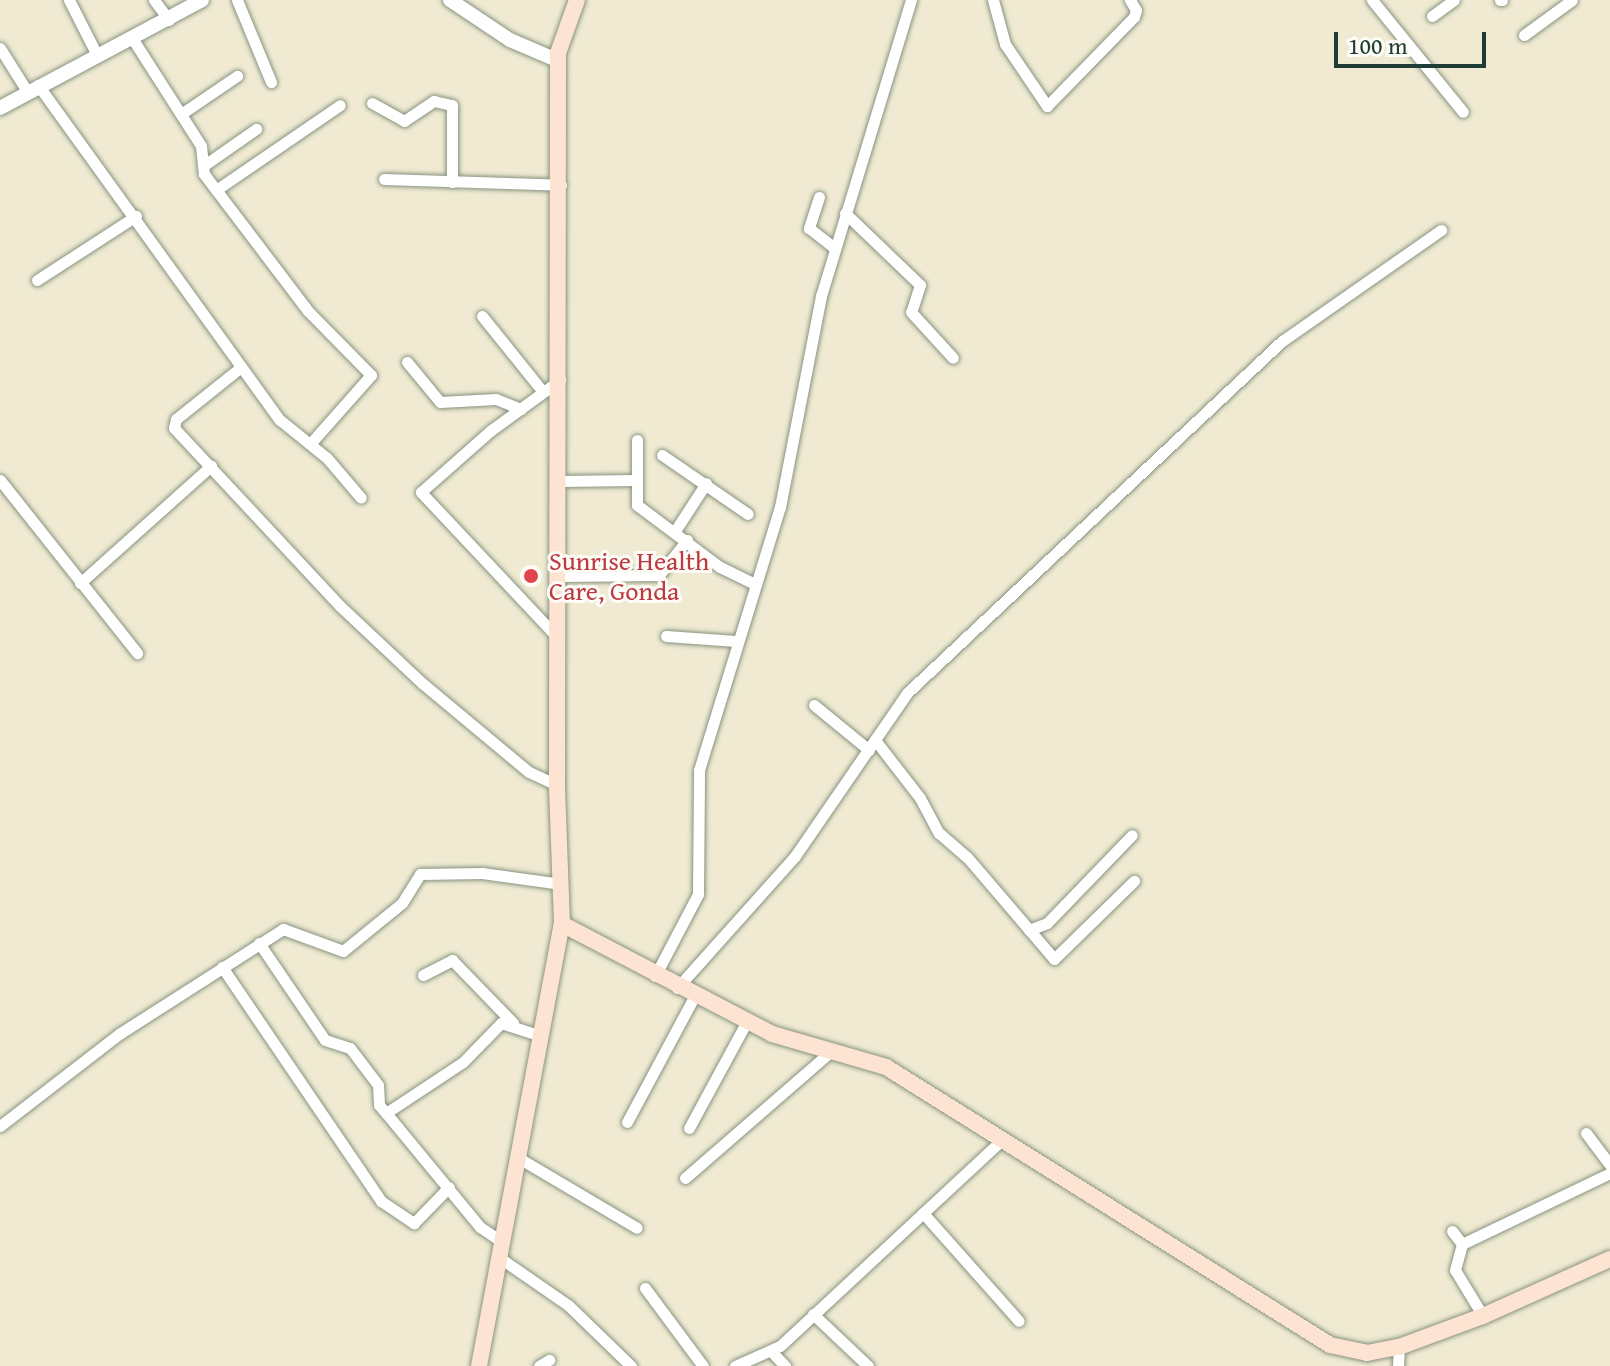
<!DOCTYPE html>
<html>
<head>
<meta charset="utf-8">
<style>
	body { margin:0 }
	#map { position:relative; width:1610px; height:1366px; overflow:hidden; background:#efead1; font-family:"Gentium Book Plus",serif }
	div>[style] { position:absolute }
	.roads { filter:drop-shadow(0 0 2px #879482) drop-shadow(0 0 2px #879482) }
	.minor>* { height:11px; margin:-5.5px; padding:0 5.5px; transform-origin:5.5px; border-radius:5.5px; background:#fff }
	.tertiary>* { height:14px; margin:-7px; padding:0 7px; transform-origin:7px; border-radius:7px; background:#fff }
	.secondary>* { height:16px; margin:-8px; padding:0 8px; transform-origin:8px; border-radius:8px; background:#fde3d1 }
	.dots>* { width:22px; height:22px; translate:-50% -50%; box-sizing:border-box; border:4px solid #fdfcf7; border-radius:50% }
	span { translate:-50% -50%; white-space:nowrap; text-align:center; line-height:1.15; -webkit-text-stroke:6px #fdfcf7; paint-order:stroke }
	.health-label { font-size:26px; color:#be3a42 }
	.left { translate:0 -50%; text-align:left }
	.scale { position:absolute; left:1334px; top:32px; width:152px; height:36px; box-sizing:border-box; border:4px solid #1f3d34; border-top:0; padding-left:10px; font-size:24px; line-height:28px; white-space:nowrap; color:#1f3d34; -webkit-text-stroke:6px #fdfcf7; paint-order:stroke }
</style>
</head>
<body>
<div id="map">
	<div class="roads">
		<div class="minor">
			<div style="left:69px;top:0;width:62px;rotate:63deg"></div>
			<div style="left:154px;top:0;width:25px;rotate:53deg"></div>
			<div style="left:237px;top:0;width:89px;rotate:67.5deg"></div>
			<div style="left:993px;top:0;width:46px;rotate:74.7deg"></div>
			<div style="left:1005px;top:44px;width:75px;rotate:55.9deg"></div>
			<div style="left:1047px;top:106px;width:124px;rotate:-45.7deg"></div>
			<div style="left:1134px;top:17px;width:7px;rotate:-74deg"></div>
			<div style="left:1136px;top:10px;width:12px;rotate:-121deg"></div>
			<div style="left:1372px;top:0;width:144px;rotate:50.9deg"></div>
			<div style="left:1500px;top:0;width:2px"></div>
			<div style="left:1432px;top:16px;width:27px;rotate:-36deg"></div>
			<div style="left:1524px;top:35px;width:59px;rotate:-36.1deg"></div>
			<div style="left:132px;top:38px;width:128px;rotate:57.4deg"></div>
			<div style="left:201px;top:146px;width:28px;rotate:84deg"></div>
			<div style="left:204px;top:174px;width:172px;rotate:52.8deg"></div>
			<div style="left:308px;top:311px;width:90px;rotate:45.5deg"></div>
			<div style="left:371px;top:375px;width:92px;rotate:131.5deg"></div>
			<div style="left:0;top:48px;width:51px;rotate:57.9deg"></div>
			<div style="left:38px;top:85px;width:413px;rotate:54.2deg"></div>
			<div style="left:280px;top:420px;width:60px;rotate:39deg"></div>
			<div style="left:327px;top:458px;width:52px;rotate:49.6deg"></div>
			<div style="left:372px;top:103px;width:37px;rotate:29deg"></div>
			<div style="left:404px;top:121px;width:36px;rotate:-34deg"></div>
			<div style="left:434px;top:101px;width:18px;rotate:13deg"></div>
			<div style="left:452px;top:105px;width:77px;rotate:90deg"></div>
			<div style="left:181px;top:114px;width:68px;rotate:-34.2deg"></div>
			<div style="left:203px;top:166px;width:65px;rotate:-34.9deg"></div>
			<div style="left:384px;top:179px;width:177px;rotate:1.9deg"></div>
			<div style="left:216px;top:190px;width:150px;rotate:-34.4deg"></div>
			<div style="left:819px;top:197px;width:33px;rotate:108deg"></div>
			<div style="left:809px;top:228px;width:33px;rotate:38deg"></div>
			<div style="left:845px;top:213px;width:104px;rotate:43.8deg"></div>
			<div style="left:920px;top:285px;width:28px;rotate:108deg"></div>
			<div style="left:911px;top:312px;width:62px;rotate:47.6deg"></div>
			<div style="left:37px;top:280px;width:118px;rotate:-32.9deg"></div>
			<div style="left:482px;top:316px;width:97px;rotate:51.2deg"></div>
			<div style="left:407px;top:362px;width:52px;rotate:50.5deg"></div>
			<div style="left:440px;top:402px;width:56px;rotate:-3.1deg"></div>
			<div style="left:496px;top:399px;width:27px;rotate:22deg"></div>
			<div style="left:241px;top:367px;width:83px;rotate:141.3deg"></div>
			<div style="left:176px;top:419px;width:9px;rotate:103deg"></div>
			<div style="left:174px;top:428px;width:243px;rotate:47deg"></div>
			<div style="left:340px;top:606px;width:112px;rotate:43.2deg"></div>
			<div style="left:422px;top:683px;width:139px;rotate:39.8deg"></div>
			<div style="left:529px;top:772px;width:31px;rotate:25deg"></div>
			<div style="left:637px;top:440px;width:65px;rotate:90deg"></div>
			<div style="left:637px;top:505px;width:104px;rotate:36.8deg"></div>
			<div style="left:720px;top:567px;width:37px;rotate:26deg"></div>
			<div style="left:662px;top:455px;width:104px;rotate:34.5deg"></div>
			<div style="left:0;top:480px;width:221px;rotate:51.6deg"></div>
			<div style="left:561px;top:481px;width:74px;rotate:-0.8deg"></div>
			<div style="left:675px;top:531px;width:57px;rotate:-57.1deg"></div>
			<div style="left:559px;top:576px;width:100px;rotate:-0.6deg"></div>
			<div style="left:659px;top:575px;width:45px;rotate:-51.3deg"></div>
			<div style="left:80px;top:583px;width:176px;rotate:-41.8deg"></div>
			<div style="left:666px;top:636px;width:70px;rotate:4.1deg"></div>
			<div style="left:557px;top:637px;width:199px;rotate:-133.2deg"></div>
			<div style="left:421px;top:492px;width:92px;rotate:-41.5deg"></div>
			<div style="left:490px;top:431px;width:87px;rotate:-36.1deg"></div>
			<div style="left:814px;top:705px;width:71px;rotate:39.3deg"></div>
			<div style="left:875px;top:740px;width:73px;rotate:52.2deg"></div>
			<div style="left:920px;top:798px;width:40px;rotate:62deg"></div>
			<div style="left:939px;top:833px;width:37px;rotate:41deg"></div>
			<div style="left:967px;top:857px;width:134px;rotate:49.5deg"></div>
			<div style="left:1054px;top:959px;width:112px;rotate:-44.3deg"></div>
			<div style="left:1029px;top:930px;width:19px;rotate:-21deg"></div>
			<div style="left:1047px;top:923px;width:122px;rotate:-46deg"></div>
			<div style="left:259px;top:943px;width:117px;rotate:55.8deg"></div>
			<div style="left:325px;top:1040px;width:26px;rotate:18deg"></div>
			<div style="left:350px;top:1048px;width:46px;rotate:52.9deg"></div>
			<div style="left:378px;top:1085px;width:20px;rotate:87deg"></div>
			<div style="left:379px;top:1105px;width:11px;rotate:49deg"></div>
			<div style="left:386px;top:1113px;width:148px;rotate:50.5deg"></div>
			<div style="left:480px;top:1227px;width:27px;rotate:34deg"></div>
			<div style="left:222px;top:967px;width:283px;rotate:55.8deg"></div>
			<div style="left:381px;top:1201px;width:40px;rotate:34deg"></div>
			<div style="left:414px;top:1223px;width:50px;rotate:-45.8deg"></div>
			<div style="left:423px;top:975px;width:33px;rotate:-27deg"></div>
			<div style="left:452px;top:960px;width:88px;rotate:45.9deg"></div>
			<div style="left:655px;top:976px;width:93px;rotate:-62.3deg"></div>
			<div style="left:698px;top:894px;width:124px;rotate:-89.5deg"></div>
			<div style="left:699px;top:770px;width:275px;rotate:-72.9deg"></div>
			<div style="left:780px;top:507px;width:215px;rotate:-79deg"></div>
			<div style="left:821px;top:296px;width:309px;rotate:-73.1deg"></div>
			<div style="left:677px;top:988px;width:177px;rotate:-48.2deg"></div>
			<div style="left:795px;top:856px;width:198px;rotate:-55.5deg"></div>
			<div style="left:907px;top:693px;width:514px;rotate:-43.19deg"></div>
			<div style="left:1282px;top:341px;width:194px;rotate:-34.9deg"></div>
			<div style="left:386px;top:1113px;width:92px;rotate:-33.5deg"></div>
			<div style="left:463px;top:1062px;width:54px;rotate:-45.7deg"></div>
			<div style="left:501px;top:1023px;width:39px;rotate:18deg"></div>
			<div style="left:627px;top:1122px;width:142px;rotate:-61.8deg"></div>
			<div style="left:0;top:1126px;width:150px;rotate:-37.7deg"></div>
			<div style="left:119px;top:1034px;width:195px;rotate:-32.6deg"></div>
			<div style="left:283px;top:929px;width:64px;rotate:20.1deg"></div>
			<div style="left:343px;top:951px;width:76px;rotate:-39.1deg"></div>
			<div style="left:402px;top:903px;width:34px;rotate:-58deg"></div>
			<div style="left:420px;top:874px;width:62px;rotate:-0.9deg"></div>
			<div style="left:482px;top:873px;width:80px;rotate:7.9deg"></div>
			<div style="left:689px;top:1128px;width:119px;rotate:-61.5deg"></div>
			<div style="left:1586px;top:1133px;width:40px;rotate:53deg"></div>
			<div style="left:517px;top:1157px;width:139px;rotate:30.6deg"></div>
			<div style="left:685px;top:1178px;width:192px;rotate:-41deg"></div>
			<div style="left:923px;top:1213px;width:144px;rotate:48.4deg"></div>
			<div style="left:1452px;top:1231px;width:16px;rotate:52deg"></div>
			<div style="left:1462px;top:1244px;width:27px;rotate:105deg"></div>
			<div style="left:1455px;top:1270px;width:54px;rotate:58.7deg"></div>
			<div style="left:1462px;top:1244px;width:164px;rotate:-25.6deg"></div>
			<div style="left:500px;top:1258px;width:83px;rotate:34.7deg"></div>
			<div style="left:568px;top:1305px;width:88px;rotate:44.1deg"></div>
			<div style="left:645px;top:1288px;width:97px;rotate:53.4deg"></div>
			<div style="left:813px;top:1314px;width:76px;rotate:43.4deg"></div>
			<div style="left:771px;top:1351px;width:21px;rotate:47deg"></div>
			<div style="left:539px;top:1366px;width:12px;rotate:-31deg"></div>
			<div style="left:735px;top:1366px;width:49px;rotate:-24deg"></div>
			<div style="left:780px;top:1346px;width:303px;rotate:-42.9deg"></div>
			<div style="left:1398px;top:1366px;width:19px;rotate:-87deg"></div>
		</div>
		<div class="tertiary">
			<div style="left:450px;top:0;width:72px;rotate:33.7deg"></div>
			<div style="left:510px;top:40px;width:53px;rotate:23.2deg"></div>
			<div style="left:0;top:108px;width:229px;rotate:-28.1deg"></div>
		</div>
		<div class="secondary">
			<div style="left:562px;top:924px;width:237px;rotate:27.6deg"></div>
			<div style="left:772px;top:1034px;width:119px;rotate:16.1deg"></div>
			<div style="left:886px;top:1067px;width:524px;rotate:32.05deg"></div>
			<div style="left:1330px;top:1345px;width:38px;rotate:12deg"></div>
			<div style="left:1367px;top:1353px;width:33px;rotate:-11deg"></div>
			<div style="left:1399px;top:1347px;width:90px;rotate:-20.3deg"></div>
			<div style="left:1483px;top:1316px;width:139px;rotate:-24.2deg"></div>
			<div style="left:479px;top:1366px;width:450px;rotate:-79.4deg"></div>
			<div style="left:562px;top:924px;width:139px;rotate:-92.1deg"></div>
			<div style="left:557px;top:785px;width:732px;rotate:-89.92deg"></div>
			<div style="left:558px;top:53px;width:56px;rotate:-70.3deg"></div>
		</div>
	</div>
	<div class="dots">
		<div style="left:531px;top:576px;background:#e0444e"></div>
	</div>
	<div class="health-label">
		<span class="left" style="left:549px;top:576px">Sunrise Health<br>Care, Gonda</span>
	</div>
	<div class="scale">100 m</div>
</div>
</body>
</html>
